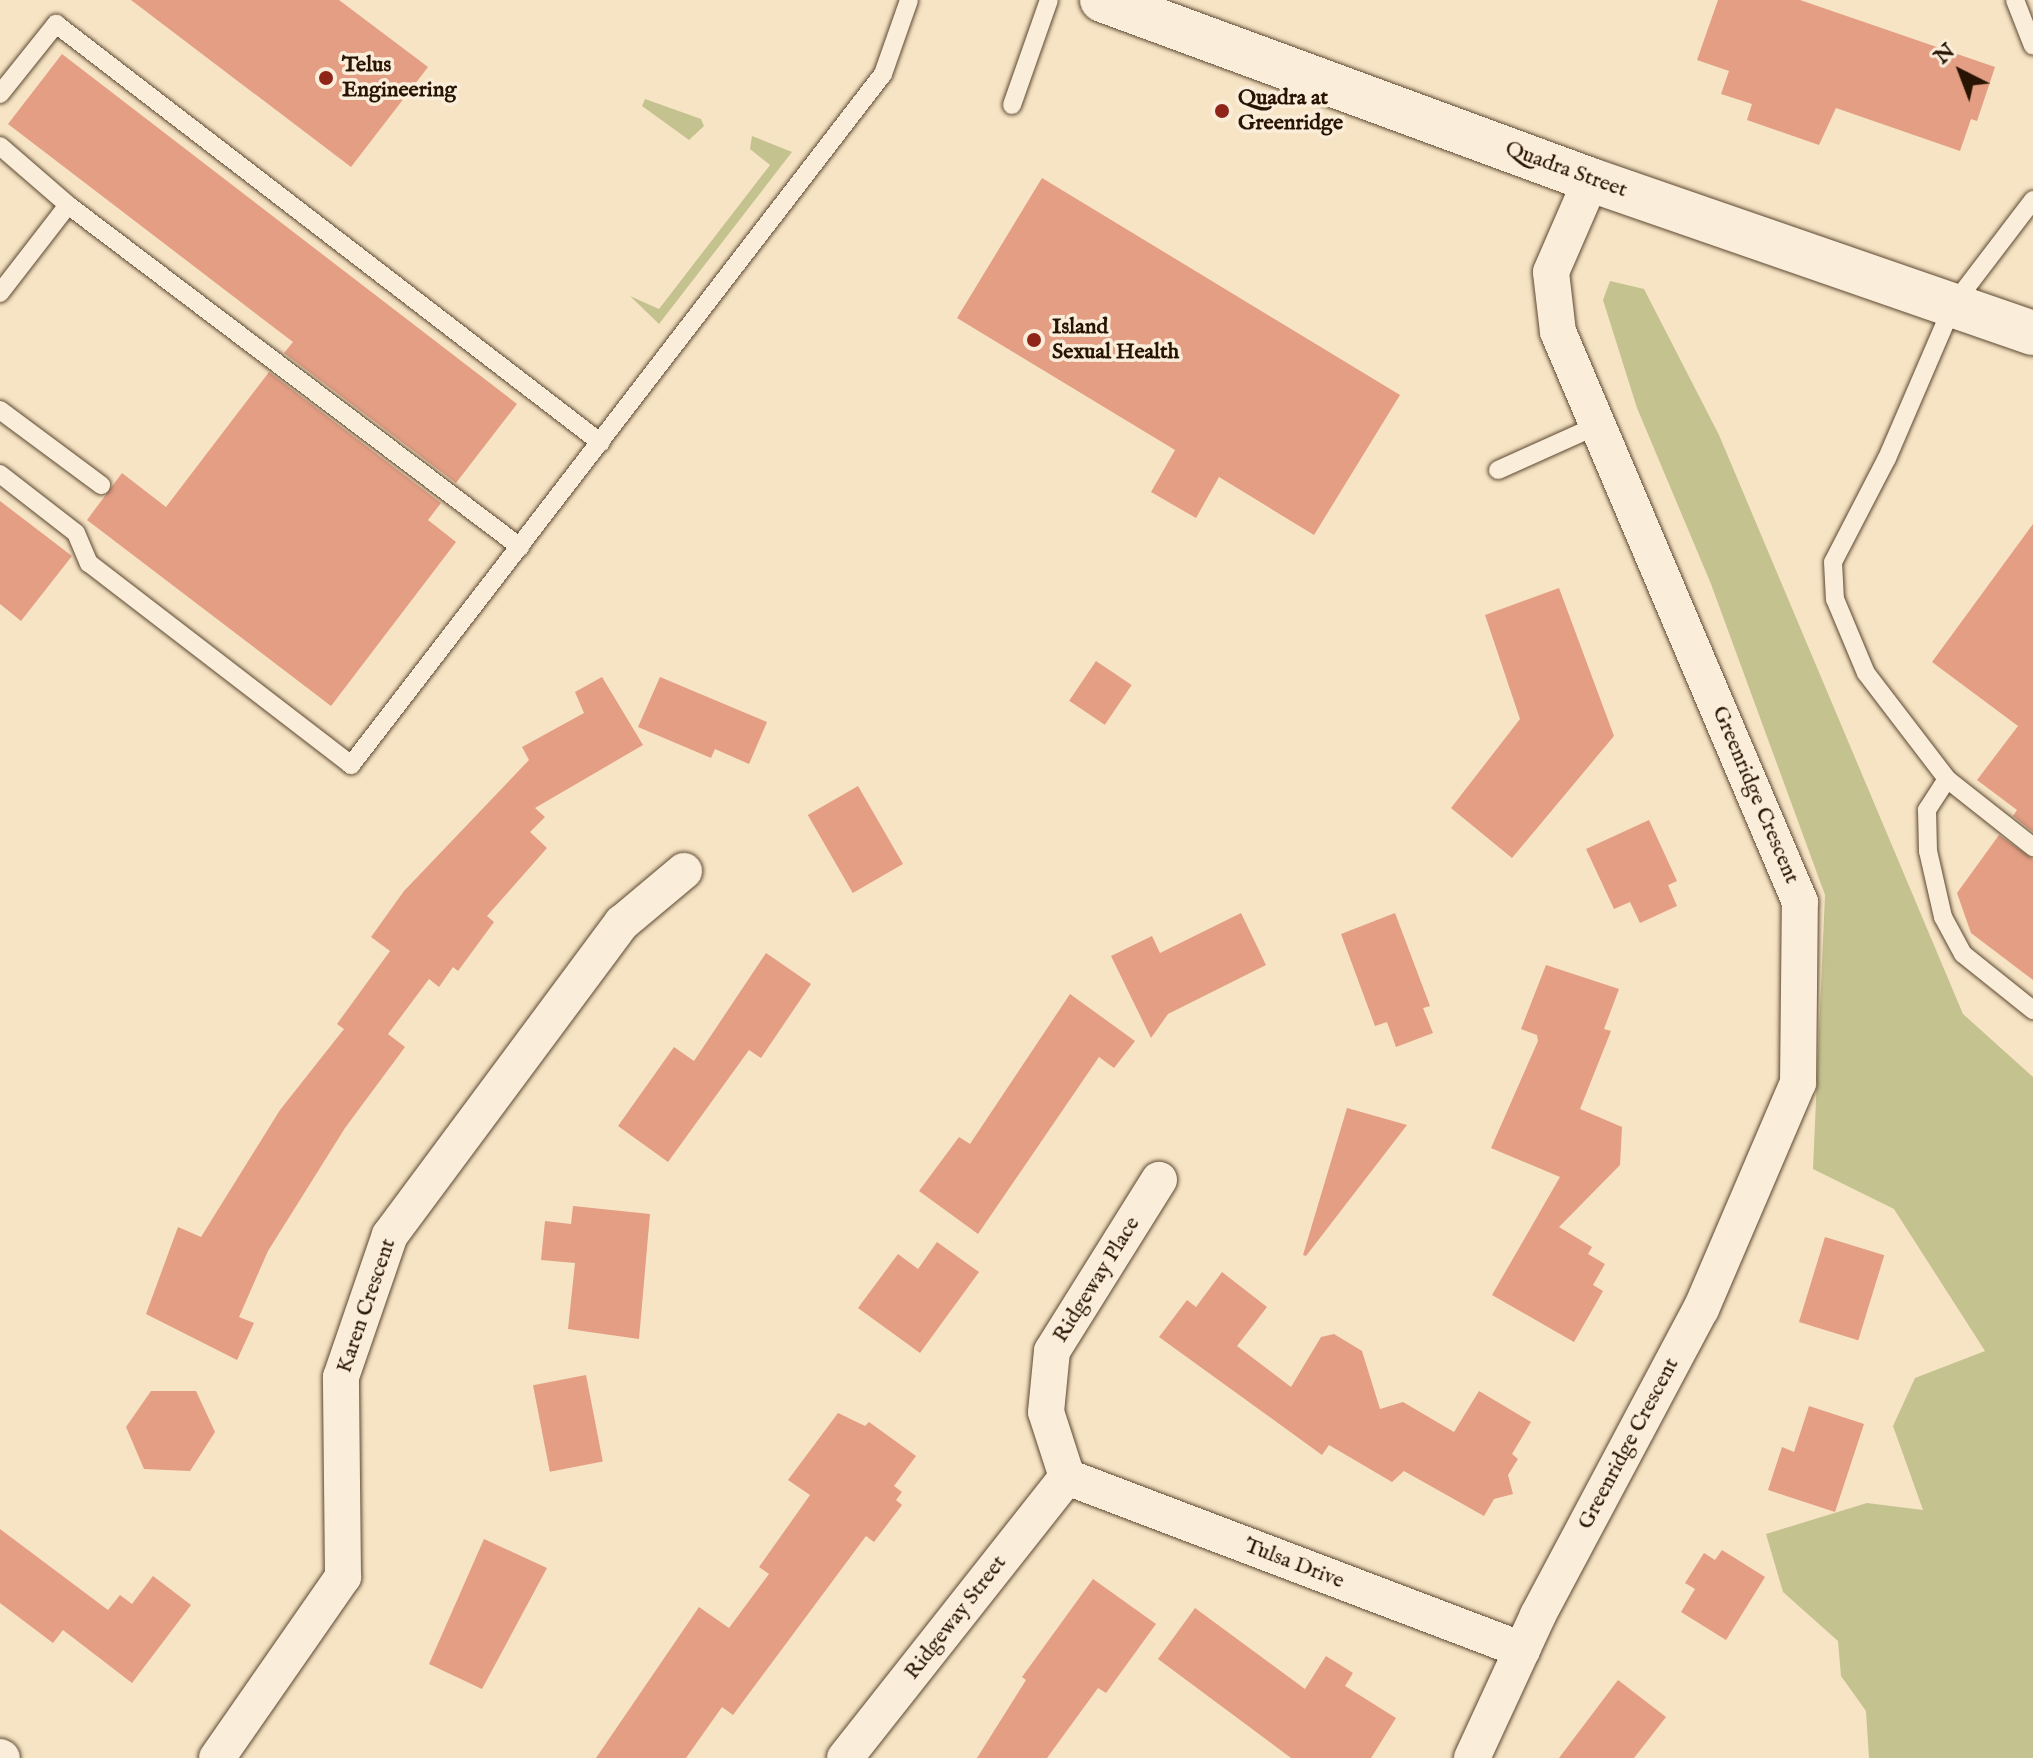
<!DOCTYPE html>
<html>
<head>
<meta charset="utf-8">
<style>
	body { margin:0 }
	#map { position:relative; width:2033px; height:1758px; overflow:hidden; background:#f7e4c4; font-family:"IM FELL English",serif }
	div>[style] { position:absolute }
	.green>* { inset:0; background:#c4c28f }
	.building>* { inset:0; background:#e39e84; transform-origin:0 0 }
	.roads { filter:drop-shadow(0 0 2px #5c4832) drop-shadow(0 0 2px #5c4832) }
	.service>* { height:18px; margin:-9px; padding:0 9px; transform-origin:9px; border-radius:9px; background:#faedd9 }
	.minor>* { height:36px; margin:-18px; padding:0 18px; transform-origin:18px; border-radius:18px; background:#faedd9 }
	.secondary>* { height:44px; margin:-22px; padding:0 22px; transform-origin:22px; border-radius:22px; background:#faedd9 }
	.dots>* { width:22px; height:22px; translate:-50% -50%; box-sizing:border-box; border:4px solid #faedd9; border-radius:50% }
	span { translate:-50% -50%; white-space:nowrap; text-align:center; line-height:1.15; -webkit-text-stroke:7px #faedd9; paint-order:stroke }
	.poi-label { font-size:22px; color:#281402; font-weight:700 }
	.left { translate:0 -50%; text-align:left }
	.street-label { font-size:22px; color:#281402 }
	.north { position:absolute; left:1921px; top:32px; width:80px; height:80px; -webkit-text-stroke:6px #faedd9; paint-order:stroke; rotate:318deg; font-size:22px; font-weight:700; line-height:32px; text-align:center; color:#281402 }
	.north::after { content:''; display:block; margin:auto; width:28px; height:36px; background:#281402; clip-path:polygon(50% 0,100% 100%,50% 72%,0 100%) }
</style>
</head>
<body>
<div id="map">
	<div class="green">
		<div style="clip-path:polygon(645px 99px,701px 119px,704px 126px,689px 140px,642px 106px)"></div>
		<div style="clip-path:polygon(752px 136px,792px 152px,659px 324px,630px 296px,659px 309px,770px 165px,750px 149px)"></div>
		<div style="clip-path:polygon(1610px 281px,1644px 289px,1719px 435px,1963px 1014px,2033px 1077px,2033px 1758px,1869px 1758px,1866px 1711px,1841px 1676px,1838px 1641px,1783px 1592px,1766px 1534px,1867px 1503px,1923px 1510px,1893px 1426px,1915px 1378px,1985px 1351px,1894px 1209px,1813px 1169px,1825px 895px,1711px 584px,1637px 408px,1603px 300px)"></div>
	</div>
	<div class="building">
		<div style="clip-path:polygon(131px 0,339px 0,428px 67px,351px 167px)"></div>
		<div style="clip-path:polygon(1718px 0,1800px 0,1995px 67px,1977px 121px,1971px 119px,1960px 151px,1836px 108px,1819px 145px,1747px 120px,1752px 104px,1721px 94px,1729px 71px,1697px 60px)"></div>
		<div style="clip-path:polygon(62px 54px,517px 404px,456px 483px,284px 353px,293px 342px,8px 124px)"></div>
		<div style="clip-path:polygon(1042px 178px,1400px 395px,1314px 535px,1219px 477px,1196px 518px,1151px 492px,1175px 450px,957px 318px)"></div>
		<div style="clip-path:polygon(269px 372px,441px 503px,428px 520px,456px 542px,331px 706px,87px 520px,122px 473px,166px 507px)"></div>
		<div style="clip-path:polygon(0 501px,72px 556px,21px 621px,0 604px)"></div>
		<div style="clip-path:polygon(2033px 524px,2033px 832px,2013px 816px,2017px 810px,1977px 780px,2018px 726px,1932px 662px)"></div>
		<div style="clip-path:polygon(1559px 588px,1614px 736px,1512px 858px,1451px 808px,1520px 719px,1485px 615px)"></div>
		<div style="left:1096px;top:661px;width:43px;height:48px;rotate:34deg"></div>
		<div style="clip-path:polygon(602px 677px,643px 745px,535px 808px,545px 817px,530px 832px,547px 848px,487px 916px,494px 922px,458px 971px,453px 967px,439px 987px,429px 979px,388px 1034px,405px 1047px,345px 1128px,268px 1251px,239px 1317px,254px 1323px,237px 1360px,146px 1314px,178px 1227px,201px 1237px,280px 1110px,344px 1029px,337px 1024px,390px 951px,371px 937px,404px 891px,529px 760px,522px 747px,584px 713px,575px 692px)"></div>
		<div style="clip-path:polygon(660px 677px,767px 722px,749px 764px,715px 749px,711px 758px,638px 727px)"></div>
		<div style="left:858px;top:786px;width:90px;height:58px;rotate:60deg"></div>
		<div style="clip-path:polygon(1649px 820px,1677px 881px,1668px 885px,1677px 906px,1640px 923px,1630px 902px,1614px 909px,1586px 849px)"></div>
		<div style="clip-path:polygon(1999px 835px,2033px 859px,2033px 980px,1971px 933px,1957px 893px)"></div>
		<div style="clip-path:polygon(1241px 913px,1266px 965px,1168px 1014px,1151px 1038px,1111px 956px,1152px 936px,1160px 953px)"></div>
		<div style="clip-path:polygon(1395px 913px,1430px 1006px,1423px 1008px,1433px 1033px,1396px 1047px,1387px 1022px,1375px 1026px,1341px 934px)"></div>
		<div style="clip-path:polygon(766px 953px,811px 984px,761px 1058px,749px 1050px,668px 1162px,618px 1126px,674px 1047px,694px 1061px)"></div>
		<div style="clip-path:polygon(1546px 965px,1619px 989px,1604px 1029px,1611px 1031px,1580px 1109px,1622px 1127px,1620px 1165px,1559px 1227px,1592px 1247px,1588px 1254px,1605px 1264px,1593px 1285px,1603px 1291px,1574px 1342px,1492px 1295px,1560px 1177px,1491px 1148px,1538px 1041px,1537px 1035px,1521px 1029px)"></div>
		<div style="clip-path:polygon(1070px 994px,1135px 1041px,1114px 1068px,1099px 1057px,978px 1234px,919px 1191px,959px 1137px,970px 1144px)"></div>
		<div style="clip-path:polygon(1347px 1108px,1407px 1125px,1306px 1256px,1303px 1255px)"></div>
		<div style="clip-path:polygon(573px 1206px,650px 1214px,639px 1339px,568px 1329px,575px 1263px,541px 1260px,545px 1221px,571px 1224px)"></div>
		<div style="left:1825px;top:1237px;width:62px;height:89px;rotate:17deg"></div>
		<div style="clip-path:polygon(937px 1242px,979px 1272px,920px 1353px,858px 1308px,898px 1254px,918px 1269px)"></div>
		<div style="clip-path:polygon(1222px 1272px,1267px 1307px,1237px 1346px,1291px 1387px,1321px 1337px,1334px 1334px,1362px 1351px,1380px 1409px,1403px 1402px,1454px 1432px,1479px 1391px,1531px 1422px,1512px 1454px,1518px 1459px,1508px 1475px,1513px 1494px,1494px 1499px,1484px 1516px,1404px 1471px,1392px 1482px,1329px 1445px,1322px 1455px,1159px 1337px,1187px 1300px,1196px 1307px)"></div>
		<div style="left:586px;top:1375px;width:88px;height:54px;rotate:79deg"></div>
		<div style="clip-path:polygon(151px 1391px,196px 1391px,215px 1432px,190px 1471px,144px 1469px,126px 1427px)"></div>
		<div style="clip-path:polygon(1809px 1406px,1864px 1424px,1835px 1512px,1768px 1490px,1782px 1447px,1794px 1452px)"></div>
		<div style="clip-path:polygon(838px 1413px,865px 1426px,869px 1422px,916px 1456px,894px 1486px,902px 1492px,896px 1500px,902px 1505px,874px 1542px,866px 1536px,733px 1715px,722px 1707px,686px 1758px,596px 1758px,699px 1607px,729px 1628px,769px 1574px,759px 1567px,810px 1495px,788px 1480px)"></div>
		<div style="clip-path:polygon(0 1529px,108px 1610px,120px 1595px,132px 1604px,153px 1576px,191px 1605px,132px 1683px,63px 1630px,53px 1643px,0 1603px)"></div>
		<div style="clip-path:polygon(484px 1539px,547px 1568px,482px 1689px,429px 1664px)"></div>
		<div style="clip-path:polygon(1722px 1550px,1765px 1577px,1726px 1640px,1681px 1612px,1695px 1589px,1685px 1583px,1704px 1553px,1715px 1560px)"></div>
		<div style="clip-path:polygon(1093px 1579px,1156px 1624px,1106px 1693px,1098px 1688px,1047px 1758px,977px 1758px,1026px 1680px,1022px 1677px)"></div>
		<div style="clip-path:polygon(1195px 1608px,1305px 1689px,1326px 1656px,1353px 1673px,1345px 1686px,1396px 1718px,1371px 1758px,1291px 1758px,1158px 1659px)"></div>
		<div style="clip-path:polygon(1618px 1680px,1666px 1717px,1634px 1758px,1559px 1758px)"></div>
	</div>
	<div class="roads">
		<div class="service">
			<div style="left:2015px;top:0;width:49px;rotate:68.6deg"></div>
			<div style="left:0;top:94px;width:90px;rotate:-51.3deg"></div>
			<div style="left:56px;top:24px;width:687px;rotate:37.55deg"></div>
			<div style="left:1012px;top:105px;width:111px;rotate:-70.6deg"></div>
			<div style="left:0;top:146px;width:90px;rotate:40.9deg"></div>
			<div style="left:68px;top:205px;width:567px;rotate:37.11deg"></div>
			<div style="left:2033px;top:200px;width:132px;rotate:127.3deg"></div>
			<div style="left:1953px;top:305px;width:167px;rotate:113.3deg"></div>
			<div style="left:1887px;top:458px;width:117px;rotate:117.4deg"></div>
			<div style="left:1833px;top:562px;width:37px;rotate:87deg"></div>
			<div style="left:1835px;top:599px;width:80px;rotate:67.3deg"></div>
			<div style="left:1866px;top:673px;width:133px;rotate:52.6deg"></div>
			<div style="left:1947px;top:779px;width:110px;rotate:38.3deg"></div>
			<div style="left:0;top:293px;width:111px;rotate:-52.3deg"></div>
			<div style="left:0;top:410px;width:126px;rotate:36.6deg"></div>
			<div style="left:1498px;top:470px;width:107px;rotate:-24.2deg"></div>
			<div style="left:0;top:474px;width:96px;rotate:37.8deg"></div>
			<div style="left:76px;top:533px;width:33px;rotate:67deg"></div>
			<div style="left:89px;top:563px;width:331px;rotate:37.6deg"></div>
			<div style="left:351px;top:765px;width:872px;rotate:-52.41deg"></div>
			<div style="left:883px;top:74px;width:78px;rotate:-70.6deg"></div>
			<div style="left:1947px;top:779px;width:37px;rotate:123deg"></div>
			<div style="left:1927px;top:810px;width:41px;rotate:88.6deg"></div>
			<div style="left:1928px;top:851px;width:68px;rotate:77.2deg"></div>
			<div style="left:1943px;top:917px;width:42px;rotate:61.6deg"></div>
			<div style="left:1963px;top:954px;width:90px;rotate:38.7deg"></div>
		</div>
		<div class="minor">
			<div style="left:1067px;top:1477px;width:487px;rotate:20.8deg"></div>
			<div style="left:1067px;top:1477px;width:68px;rotate:-107.9deg"></div>
			<div style="left:1046px;top:1412px;width:61px;rotate:-84.4deg"></div>
			<div style="left:1052px;top:1351px;width:202px;rotate:-58deg"></div>
			<div style="left:0;top:1757px;width:2px;rotate:27deg"></div>
			<div style="left:217px;top:1758px;width:221px;rotate:-55.2deg"></div>
			<div style="left:343px;top:1577px;width:200px;rotate:-90.6deg"></div>
			<div style="left:341px;top:1377px;width:150px;rotate:-71deg"></div>
			<div style="left:390px;top:1235px;width:389px;rotate:-53.4deg"></div>
			<div style="left:622px;top:923px;width:81px;rotate:-40deg"></div>
			<div style="left:845px;top:1758px;width:358px;rotate:-51.7deg"></div>
			<div style="left:1472px;top:1758px;width:157px;rotate:-65.2deg"></div>
			<div style="left:1538px;top:1615px;width:347px;rotate:-62deg"></div>
			<div style="left:1701px;top:1309px;width:246px;rotate:-66.8deg"></div>
			<div style="left:1798px;top:1083px;width:181px;rotate:-89.4deg"></div>
			<div style="left:1800px;top:902px;width:619px;rotate:-113deg"></div>
			<div style="left:1558px;top:332px;width:60px;rotate:-96.7deg"></div>
			<div style="left:1551px;top:272px;width:100px;rotate:-66.5deg"></div>
		</div>
		<div class="secondary">
			<div style="left:1102px;top:0;width:521px;rotate:20.21deg"></div>
			<div style="left:1591px;top:180px;width:468px;rotate:19.1deg"></div>
		</div>
	</div>
	<div class="dots">
		<div style="left:326px;top:78px;background:#8f2418"></div>
		<div style="left:1222px;top:111px;background:#8f2418"></div>
		<div style="left:1034px;top:340px;background:#8f2418"></div>
	</div>
	<div class="poi-label">
		<span class="left" style="left:342px;top:78px">Telus<br>Engineering</span>
		<span class="left" style="left:1238px;top:111px">Quadra at<br>Greenridge</span>
		<span class="left" style="left:1052px;top:340px">Island<br>Sexual Health</span>
	</div>
	<div class="street-label">
		<span style="left:1566px;top:170px;rotate:20deg">Quadra Street</span>
		<span style="left:1755px;top:795px;rotate:67deg">Greenridge Crescent</span>
		<span style="left:1097px;top:1280px;rotate:-58deg">Ridgeway Place</span>
		<span style="left:367px;top:1306px;rotate:-71deg">Karen Crescent</span>
		<span style="left:1629px;top:1444px;rotate:-62deg">Greenridge Crescent</span>
		<span style="left:1294px;top:1564px;rotate:21deg">Tulsa Drive</span>
		<span style="left:956px;top:1618px;rotate:-52deg">Ridgeway Street</span>
	</div>
	<div class="north">N</div>
</div>
</body>
</html>
